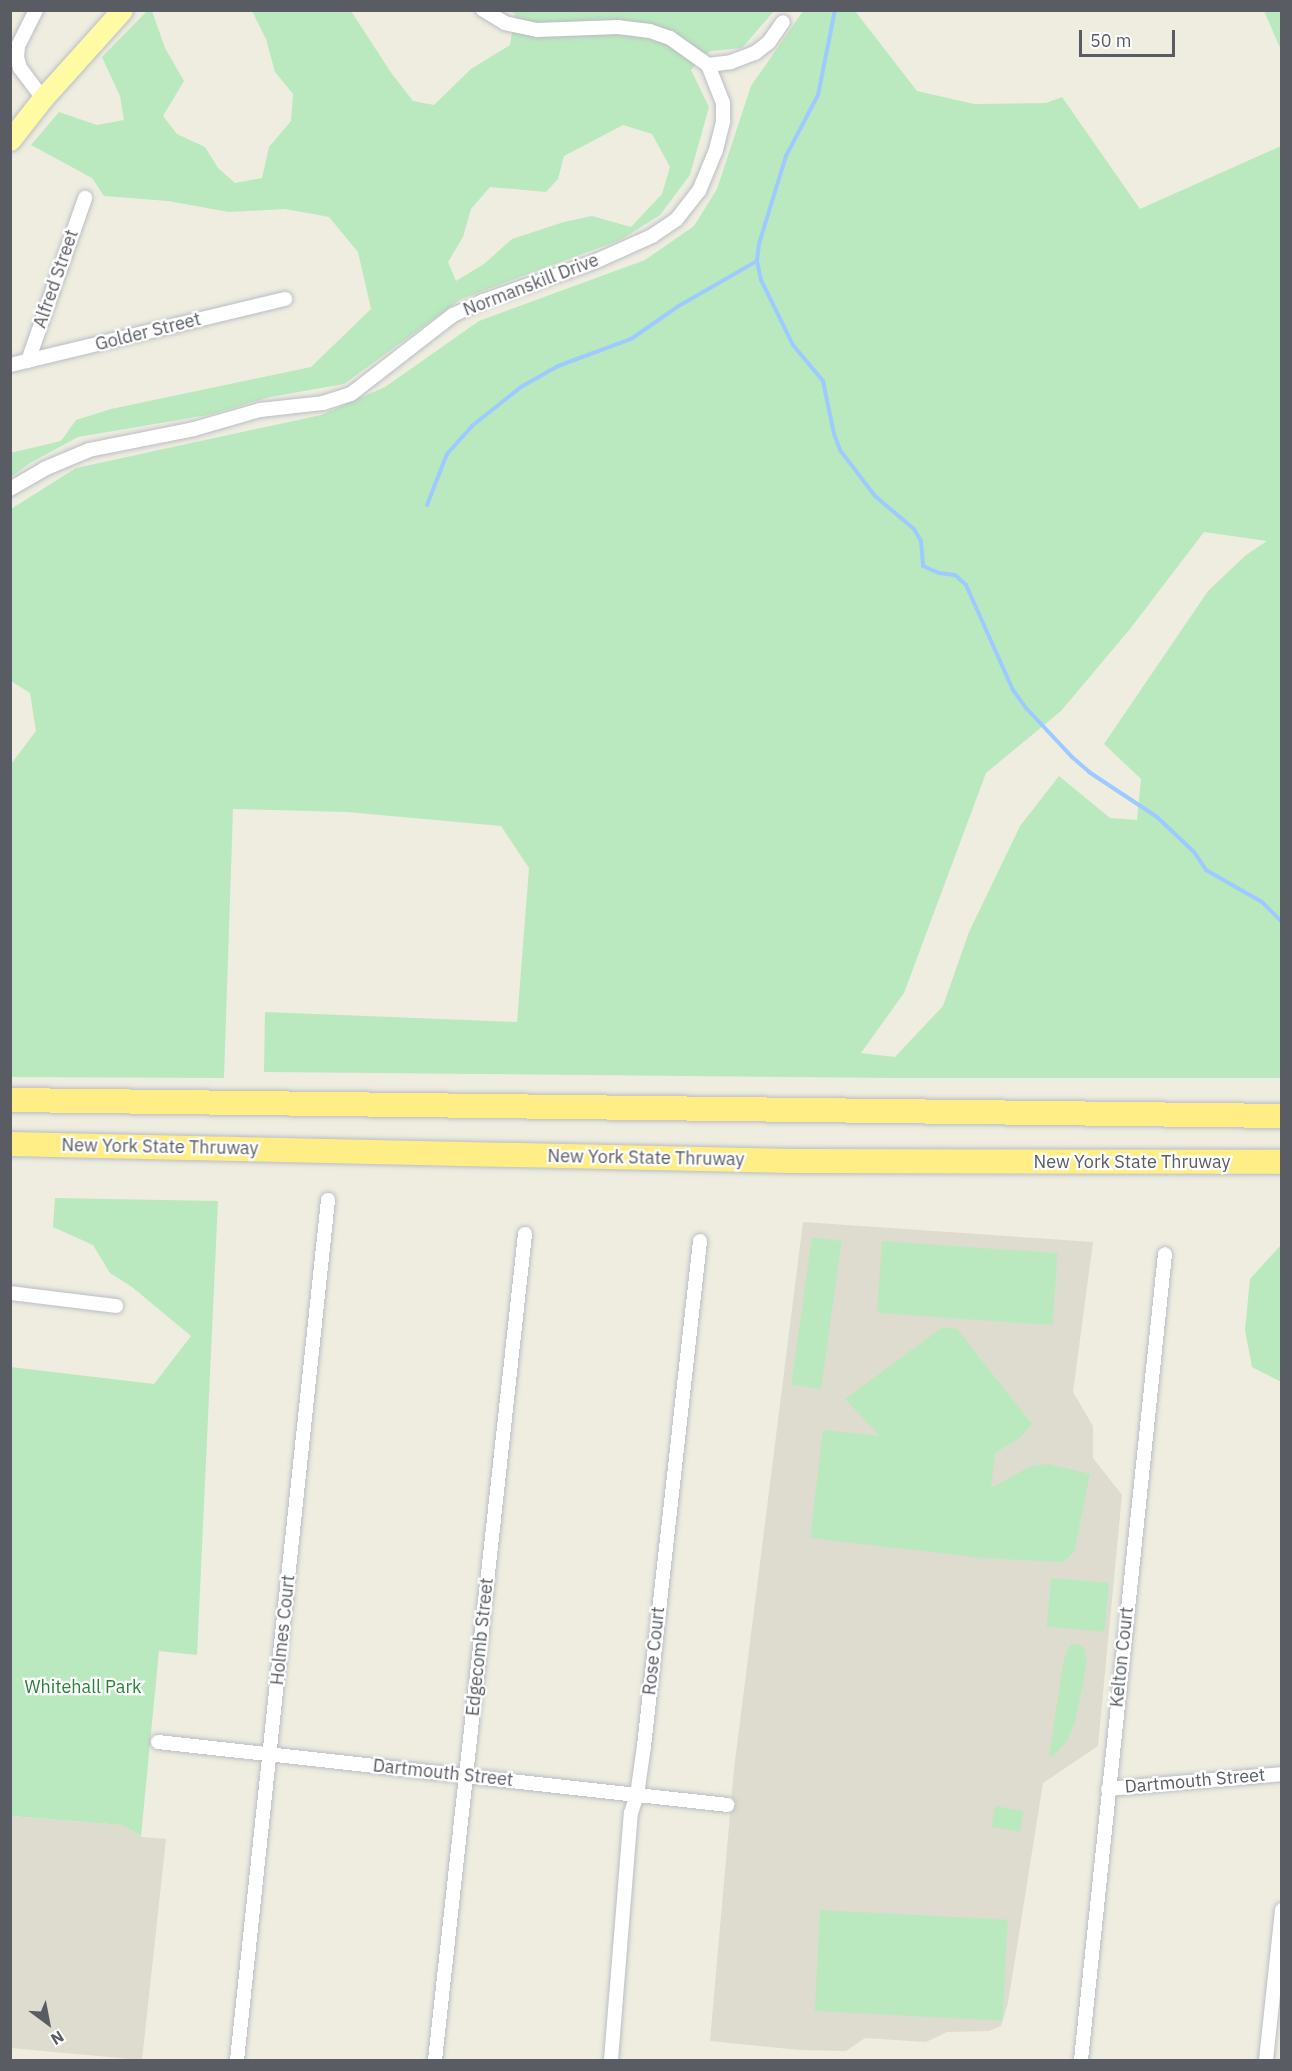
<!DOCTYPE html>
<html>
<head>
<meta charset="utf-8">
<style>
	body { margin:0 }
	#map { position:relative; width:1292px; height:2071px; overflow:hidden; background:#eeede0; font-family:"IBM Plex Sans",sans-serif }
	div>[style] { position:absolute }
	.education>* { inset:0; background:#dddccf }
	.green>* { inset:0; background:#bae9bf; transform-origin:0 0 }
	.stream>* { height:4px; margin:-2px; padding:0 2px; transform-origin:2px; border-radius:2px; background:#9fcaff }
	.roads { filter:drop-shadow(0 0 2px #bbbdc4) drop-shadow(0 0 2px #bbbdc4) }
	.minor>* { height:14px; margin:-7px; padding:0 7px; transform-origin:7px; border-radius:7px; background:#fff }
	.primary>* { height:21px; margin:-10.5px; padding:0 10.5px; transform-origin:10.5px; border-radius:10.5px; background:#fffba4 }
	.motorway>* { height:24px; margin:-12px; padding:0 12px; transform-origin:12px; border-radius:12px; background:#ffee86 }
	span { translate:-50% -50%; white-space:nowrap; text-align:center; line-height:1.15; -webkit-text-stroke:4.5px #fff; paint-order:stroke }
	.street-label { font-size:18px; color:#595c63 }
	.park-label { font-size:18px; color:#2a8239 }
	.frame { position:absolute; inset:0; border:12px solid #595c63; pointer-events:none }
	.north { position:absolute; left:18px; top:1993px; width:60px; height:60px; -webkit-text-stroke:4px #fff; paint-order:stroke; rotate:148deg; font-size:16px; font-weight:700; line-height:24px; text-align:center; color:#595c63 }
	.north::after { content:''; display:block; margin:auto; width:21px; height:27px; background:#595c63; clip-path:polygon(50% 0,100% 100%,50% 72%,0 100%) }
	.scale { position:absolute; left:1079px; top:30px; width:96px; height:27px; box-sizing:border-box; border:3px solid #595c63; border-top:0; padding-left:8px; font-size:18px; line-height:21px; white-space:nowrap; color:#595c63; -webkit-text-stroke:4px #fff; paint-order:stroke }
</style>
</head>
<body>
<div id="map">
	<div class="education">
		<div style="clip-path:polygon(803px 1222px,1093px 1242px,1073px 1392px,1093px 1426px,1093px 1458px,1122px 1495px,1098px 1746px,1043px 1783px,1008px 2003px,1001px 2026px,989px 2031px,947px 2032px,926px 2042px,865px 2038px,846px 2051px,800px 2050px,710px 2041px,734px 1769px)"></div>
		<div style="clip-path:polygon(10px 1816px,122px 1825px,142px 1837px,166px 1839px,142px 2060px,11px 2048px)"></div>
	</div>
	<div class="green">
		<div style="clip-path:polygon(evenodd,147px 11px,152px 11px,165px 48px,184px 81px,163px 116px,177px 134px,205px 147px,218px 168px,235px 183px,262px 178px,269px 147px,291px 121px,293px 94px,275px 72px,266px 39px,252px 11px,351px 11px,392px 74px,413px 101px,434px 105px,471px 69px,510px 45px,515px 14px,510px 11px,774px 11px,742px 48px,710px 51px,691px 70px,709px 107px,690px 175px,660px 215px,620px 240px,461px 299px,344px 384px,270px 397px,208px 415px,78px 437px,30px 463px,11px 477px,10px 453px,61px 441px,76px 420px,111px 409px,311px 367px,371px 309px,358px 252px,329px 217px,285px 209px,229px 212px,168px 201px,104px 196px,92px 178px,31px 145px,59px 112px,97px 125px,124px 120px,120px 96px,102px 57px,147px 11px,623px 125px,652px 134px,670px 167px,662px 194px,631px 227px,592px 216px,564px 222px,512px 239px,484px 264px,456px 281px,448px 262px,463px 237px,471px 209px,490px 187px,546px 192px,558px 179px,564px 156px,623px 125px)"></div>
		<div style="clip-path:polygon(evenodd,803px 11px,855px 11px,917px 91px,974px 104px,1046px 103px,1062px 97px,1140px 209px,1281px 146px,1281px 1078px,896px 1078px,264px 1072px,265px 1012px,517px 1022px,529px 868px,501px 826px,347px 812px,233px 809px,224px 1078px,11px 1077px,11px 764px,36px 731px,30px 693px,11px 681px,11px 509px,76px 468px,321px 415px,385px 387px,479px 321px,645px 260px,694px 226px,717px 189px,751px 86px,803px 11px,1204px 532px,1267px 541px,1246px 555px,1208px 591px,1104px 744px,1141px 779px,1137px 820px,1110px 818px,1059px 776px,1020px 826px,969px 932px,943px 1006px,895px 1057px,861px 1053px,904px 993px,986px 773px,1061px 711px,1130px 629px,1204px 532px)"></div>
		<div style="clip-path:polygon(1264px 11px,1281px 11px,1281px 50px)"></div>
		<div style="clip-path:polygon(55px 1198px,218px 1201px,197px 1655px,159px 1651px,141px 1836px,122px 1825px,11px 1816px,11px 1367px,154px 1384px,191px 1336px,132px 1287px,110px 1273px,93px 1245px,53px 1227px)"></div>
		<div style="left:812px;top:1237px;width:30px;height:149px;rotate:8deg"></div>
		<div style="left:882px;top:1241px;width:176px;height:72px;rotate:4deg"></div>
		<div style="clip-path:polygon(1281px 1245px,1281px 1382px,1252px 1367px,1245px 1330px,1250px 1279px)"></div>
		<div style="clip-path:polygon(943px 1327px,957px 1329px,1032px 1424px,1021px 1437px,995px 1453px,991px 1488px,1031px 1466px,1049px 1464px,1090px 1474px,1074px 1552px,1063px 1562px,983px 1558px,810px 1538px,823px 1430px,880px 1436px,845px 1399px)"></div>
		<div style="left:1051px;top:1578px;width:58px;height:49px;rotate:5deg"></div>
		<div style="clip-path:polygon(1079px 1644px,1085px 1649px,1087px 1662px,1075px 1722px,1068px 1739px,1055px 1755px,1049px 1756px,1063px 1664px,1067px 1650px,1071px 1645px)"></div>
		<div style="left:995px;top:1806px;width:29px;height:21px;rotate:10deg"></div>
		<div style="left:820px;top:1910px;width:188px;height:101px;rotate:3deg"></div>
	</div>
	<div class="stream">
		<div style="left:835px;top:10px;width:87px;rotate:101.3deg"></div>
		<div style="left:818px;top:95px;width:69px;rotate:117.7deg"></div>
		<div style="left:786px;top:156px;width:92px;rotate:107.1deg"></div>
		<div style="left:759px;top:244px;width:17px;rotate:97deg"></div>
		<div style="left:757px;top:261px;width:19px;rotate:78deg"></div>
		<div style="left:761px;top:280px;width:72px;rotate:63.8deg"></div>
		<div style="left:793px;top:345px;width:47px;rotate:50.2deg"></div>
		<div style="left:823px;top:381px;width:54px;rotate:78.3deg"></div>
		<div style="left:834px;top:434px;width:17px;rotate:69deg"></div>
		<div style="left:840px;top:450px;width:58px;rotate:52.7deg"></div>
		<div style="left:875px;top:496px;width:51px;rotate:40.2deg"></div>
		<div style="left:914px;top:529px;width:14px;rotate:60deg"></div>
		<div style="left:921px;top:541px;width:25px;rotate:85deg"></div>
		<div style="left:923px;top:566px;width:17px;rotate:24deg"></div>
		<div style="left:939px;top:573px;width:16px;rotate:7deg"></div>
		<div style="left:955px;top:575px;width:15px;rotate:42deg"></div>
		<div style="left:966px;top:585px;width:115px;rotate:65.9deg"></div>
		<div style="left:1013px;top:690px;width:24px;rotate:54deg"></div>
		<div style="left:1027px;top:709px;width:66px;rotate:46.8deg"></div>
		<div style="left:1072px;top:757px;width:23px;rotate:41deg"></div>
		<div style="left:1089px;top:772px;width:82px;rotate:33.5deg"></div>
		<div style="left:1157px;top:817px;width:51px;rotate:43.4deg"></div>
		<div style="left:1194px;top:852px;width:22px;rotate:56deg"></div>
		<div style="left:1206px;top:870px;width:64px;rotate:29.7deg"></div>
		<div style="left:1262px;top:902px;width:28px;rotate:45deg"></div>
		<div style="left:427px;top:505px;width:55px;rotate:-68.6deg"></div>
		<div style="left:447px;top:454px;width:38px;rotate:-48deg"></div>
		<div style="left:472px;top:426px;width:63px;rotate:-38.5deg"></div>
		<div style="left:521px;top:387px;width:43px;rotate:-29.6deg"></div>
		<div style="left:558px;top:366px;width:78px;rotate:-20.3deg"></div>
		<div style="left:631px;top:339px;width:56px;rotate:-34.8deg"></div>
		<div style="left:677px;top:307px;width:92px;rotate:-29.9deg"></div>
	</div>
	<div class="roads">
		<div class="minor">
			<div style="left:36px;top:10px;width:40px;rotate:116.6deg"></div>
			<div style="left:18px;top:46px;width:11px;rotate:95deg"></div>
			<div style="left:17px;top:57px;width:11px;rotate:75deg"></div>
			<div style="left:20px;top:68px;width:38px;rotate:53deg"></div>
			<div style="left:708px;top:65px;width:23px;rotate:-7deg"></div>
			<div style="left:731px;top:62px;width:26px;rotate:-21deg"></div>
			<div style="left:755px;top:53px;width:18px;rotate:-38deg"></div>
			<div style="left:769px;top:42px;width:24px;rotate:-55deg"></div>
			<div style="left:28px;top:361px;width:173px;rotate:-70.7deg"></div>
			<div style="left:10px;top:365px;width:283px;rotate:-13.5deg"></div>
			<div style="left:10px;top:489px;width:39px;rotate:-30deg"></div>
			<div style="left:44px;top:469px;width:49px;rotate:-22.9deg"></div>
			<div style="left:89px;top:450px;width:107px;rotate:-11.3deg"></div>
			<div style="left:194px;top:429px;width:69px;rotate:-16.1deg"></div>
			<div style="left:260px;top:410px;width:63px;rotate:-6.3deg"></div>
			<div style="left:323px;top:403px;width:29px;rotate:-18deg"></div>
			<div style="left:351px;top:394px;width:129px;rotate:-37.8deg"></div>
			<div style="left:453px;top:315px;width:33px;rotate:-25deg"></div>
			<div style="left:483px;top:301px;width:118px;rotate:-19.4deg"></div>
			<div style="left:594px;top:262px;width:64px;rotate:-24.1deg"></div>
			<div style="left:652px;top:236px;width:29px;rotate:-34deg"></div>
			<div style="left:676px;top:220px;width:37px;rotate:-52deg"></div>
			<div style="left:699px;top:191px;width:44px;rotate:-67.5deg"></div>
			<div style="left:716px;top:150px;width:30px;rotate:-76deg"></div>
			<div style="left:723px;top:121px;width:18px;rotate:-90deg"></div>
			<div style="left:723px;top:103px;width:41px;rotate:-111.5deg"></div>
			<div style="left:708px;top:65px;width:47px;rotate:-144.6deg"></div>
			<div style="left:670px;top:38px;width:21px;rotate:-161deg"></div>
			<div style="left:650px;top:31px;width:32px;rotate:-173deg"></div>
			<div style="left:618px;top:27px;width:81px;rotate:177.9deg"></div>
			<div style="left:537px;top:30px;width:33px;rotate:-168deg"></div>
			<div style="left:505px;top:23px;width:26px;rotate:-149deg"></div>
			<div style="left:10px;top:1293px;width:107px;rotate:7deg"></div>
			<div style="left:158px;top:1742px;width:573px;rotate:6.31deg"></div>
			<div style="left:1108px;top:1789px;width:175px;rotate:-4.9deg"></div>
			<div style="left:237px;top:2060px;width:865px;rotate:-83.96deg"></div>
			<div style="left:435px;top:2060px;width:831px;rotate:-83.78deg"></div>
			<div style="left:611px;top:2060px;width:248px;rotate:-85.4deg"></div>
			<div style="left:631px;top:1813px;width:19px;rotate:-72deg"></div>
			<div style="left:637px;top:1795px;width:49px;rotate:-81.9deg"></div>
			<div style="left:644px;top:1746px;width:508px;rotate:-83.67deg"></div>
			<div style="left:1081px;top:2060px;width:810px;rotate:-84.05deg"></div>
			<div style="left:1266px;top:2060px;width:151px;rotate:-83.9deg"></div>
		</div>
		<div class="primary">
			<div style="left:10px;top:140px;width:53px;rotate:-51.8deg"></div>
			<div style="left:43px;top:98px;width:118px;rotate:-48.1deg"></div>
		</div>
		<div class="motorway">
			<div style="left:10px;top:1100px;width:1272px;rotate:0.72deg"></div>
			<div style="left:10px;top:1144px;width:782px;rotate:1.25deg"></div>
			<div style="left:792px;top:1161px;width:490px;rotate:0.1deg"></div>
		</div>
	</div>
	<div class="street-label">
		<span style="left:56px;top:279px;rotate:-71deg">Alfred Street</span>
		<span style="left:531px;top:285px;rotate:-21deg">Normanskill Drive</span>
		<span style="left:148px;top:332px;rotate:-14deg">Golder Street</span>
		<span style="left:160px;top:1147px;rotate:1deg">New York State Thruway</span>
		<span style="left:646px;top:1158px;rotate:1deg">New York State Thruway</span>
		<span style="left:1132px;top:1162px">New York State Thruway</span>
		<span style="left:283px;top:1630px;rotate:-84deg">Holmes Court</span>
		<span style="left:480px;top:1647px;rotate:-84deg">Edgecomb Street</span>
		<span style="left:654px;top:1651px;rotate:-84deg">Rose Court</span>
		<span style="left:1122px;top:1657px;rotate:-84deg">Kelton Court</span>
		<span style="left:443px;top:1773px;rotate:6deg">Dartmouth Street</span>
		<span style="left:1195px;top:1781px;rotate:-5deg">Dartmouth Street</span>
	</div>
	<div class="park-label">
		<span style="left:83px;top:1687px">Whitehall Park</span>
	</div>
	<div class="frame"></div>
	<div class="north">N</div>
	<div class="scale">50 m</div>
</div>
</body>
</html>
